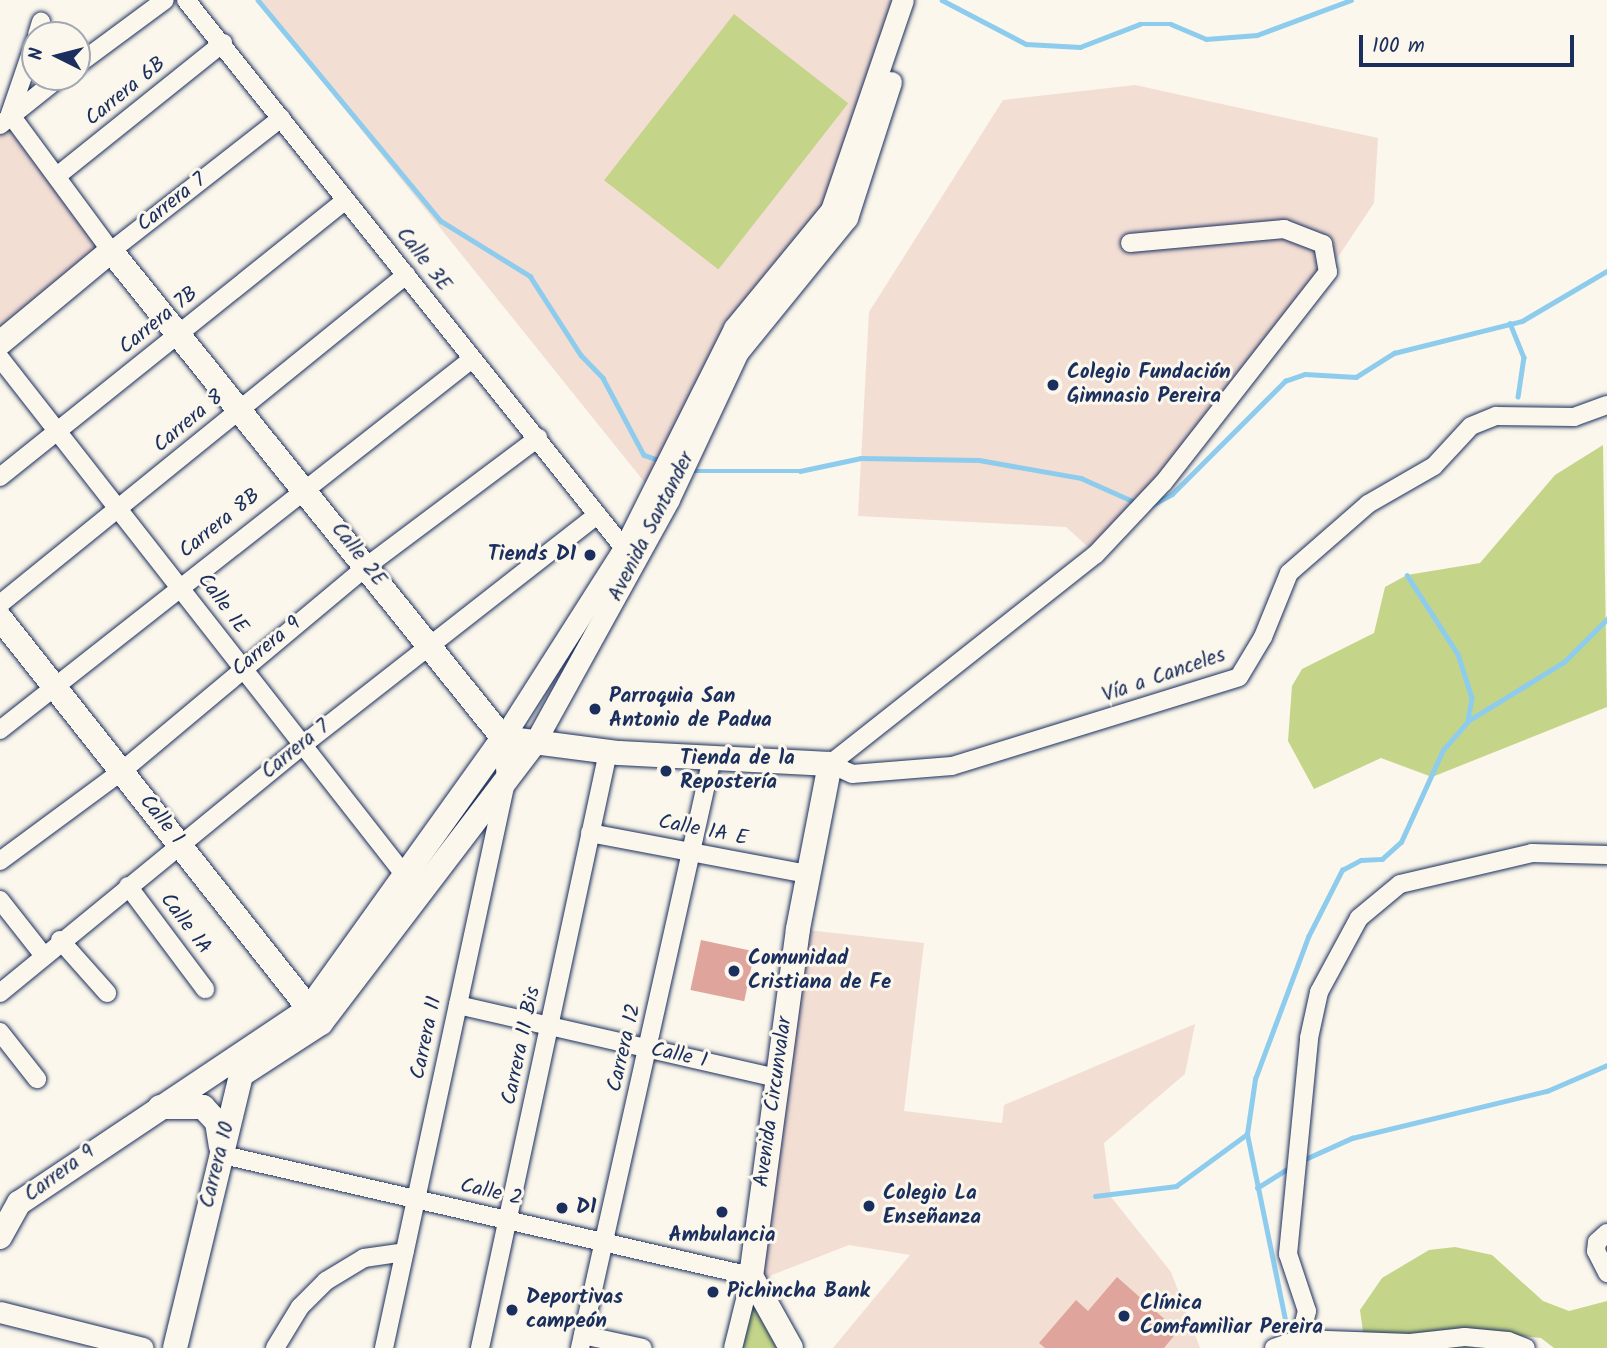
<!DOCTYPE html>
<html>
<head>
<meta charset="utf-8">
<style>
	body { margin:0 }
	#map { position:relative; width:1607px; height:1348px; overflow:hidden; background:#fbf7ec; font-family:Kalam,sans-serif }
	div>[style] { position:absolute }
	.built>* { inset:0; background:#f3ded4 }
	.green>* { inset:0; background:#c4d589; transform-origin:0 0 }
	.stream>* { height:4.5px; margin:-2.25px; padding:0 2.25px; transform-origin:2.25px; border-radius:2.25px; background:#8eccee }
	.building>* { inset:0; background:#dfa59c; transform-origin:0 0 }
	.roads { filter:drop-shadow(0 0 2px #1b2f5e) drop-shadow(0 0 2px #1b2f5e) }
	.minor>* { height:18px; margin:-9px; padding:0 9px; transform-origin:9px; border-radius:9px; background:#fbf7ec }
	.tertiary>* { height:21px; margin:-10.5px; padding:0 10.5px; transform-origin:10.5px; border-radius:10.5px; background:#fbf7ec }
	.secondary>* { height:24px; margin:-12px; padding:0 12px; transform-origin:12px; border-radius:12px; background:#fbf7ec }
	.dots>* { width:19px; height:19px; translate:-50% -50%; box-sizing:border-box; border:4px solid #fbf7ec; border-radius:50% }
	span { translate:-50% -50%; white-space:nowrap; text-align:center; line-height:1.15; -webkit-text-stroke:6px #fbf7ec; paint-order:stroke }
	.street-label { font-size:21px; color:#1b2f5e }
	.poi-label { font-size:21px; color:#1b2f5e; font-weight:700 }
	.left { translate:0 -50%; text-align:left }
	.right { translate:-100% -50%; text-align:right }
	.north { position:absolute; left:21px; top:21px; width:70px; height:70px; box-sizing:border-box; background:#fbf7ec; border:2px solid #a1a7b3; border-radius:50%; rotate:276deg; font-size:19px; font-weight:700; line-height:28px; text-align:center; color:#1b2f5e }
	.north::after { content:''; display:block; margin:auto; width:24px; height:32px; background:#1b2f5e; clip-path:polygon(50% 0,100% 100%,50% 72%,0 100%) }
	.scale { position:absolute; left:1359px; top:35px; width:215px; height:32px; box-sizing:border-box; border:4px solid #1b2f5e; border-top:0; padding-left:9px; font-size:21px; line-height:24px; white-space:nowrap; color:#1b2f5e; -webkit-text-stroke:5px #fbf7ec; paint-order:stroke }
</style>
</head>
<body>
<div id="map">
	<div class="built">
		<div style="clip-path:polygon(257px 0,903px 0,842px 189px,654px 494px)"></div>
		<div style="clip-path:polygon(1135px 85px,1378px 138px,1374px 203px,1328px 272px,1096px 554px,1066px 527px,858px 516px,869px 312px,1003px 100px)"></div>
		<div style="clip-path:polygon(10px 114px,111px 251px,0 343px,0 125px)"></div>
		<div style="clip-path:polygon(798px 929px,924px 943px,904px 1111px,1002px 1123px,1004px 1105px,1195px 1024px,1185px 1074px,1104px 1143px,1111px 1197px,1171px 1272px,1200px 1348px,833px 1348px,910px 1255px,849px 1245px,754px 1282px)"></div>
	</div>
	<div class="green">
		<div style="left:734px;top:14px;width:145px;height:211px;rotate:38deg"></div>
		<div style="clip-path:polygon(1603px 445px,1607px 707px,1432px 777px,1381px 758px,1314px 789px,1288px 741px,1292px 686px,1302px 669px,1374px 633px,1385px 587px,1407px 575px,1480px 563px,1555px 475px)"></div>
		<div style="clip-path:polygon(1455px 1247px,1492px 1255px,1543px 1301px,1569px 1311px,1607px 1301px,1607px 1348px,1554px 1348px,1541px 1338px,1511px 1335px,1472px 1348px,1384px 1348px,1363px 1332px,1360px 1310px,1382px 1278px,1429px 1250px)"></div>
		<div style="clip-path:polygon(751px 1276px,791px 1348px,733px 1348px)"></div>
	</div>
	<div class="stream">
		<div style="left:258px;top:0;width:287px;rotate:50.4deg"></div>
		<div style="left:441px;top:221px;width:105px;rotate:31.7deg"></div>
		<div style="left:530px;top:276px;width:94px;rotate:57.2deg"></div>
		<div style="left:581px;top:355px;width:32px;rotate:46deg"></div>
		<div style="left:603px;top:378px;width:87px;rotate:62deg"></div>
		<div style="left:644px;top:455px;width:18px;rotate:19deg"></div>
		<div style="left:942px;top:0;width:95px;rotate:27.6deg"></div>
		<div style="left:1026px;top:44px;width:54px;rotate:3.2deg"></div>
		<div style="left:1080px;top:47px;width:64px;rotate:-21deg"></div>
		<div style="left:1140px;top:24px;width:31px"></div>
		<div style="left:1171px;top:24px;width:38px;rotate:23deg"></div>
		<div style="left:1206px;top:39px;width:51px;rotate:-4.5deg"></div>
		<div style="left:1257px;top:35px;width:100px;rotate:-20.4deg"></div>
		<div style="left:1510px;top:323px;width:37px;rotate:68deg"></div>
		<div style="left:1524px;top:357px;width:40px;rotate:98.5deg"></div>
		<div style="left:689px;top:471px;width:111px"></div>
		<div style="left:800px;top:471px;width:62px;rotate:-12deg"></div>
		<div style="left:861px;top:458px;width:118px;rotate:1deg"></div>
		<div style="left:979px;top:460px;width:104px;rotate:10deg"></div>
		<div style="left:1081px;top:478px;width:61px;rotate:24.1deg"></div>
		<div style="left:1148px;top:507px;width:27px;rotate:-28deg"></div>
		<div style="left:1172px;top:494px;width:160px;rotate:-45deg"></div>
		<div style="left:1285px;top:381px;width:21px;rotate:-19deg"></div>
		<div style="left:1305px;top:374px;width:51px;rotate:3.4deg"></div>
		<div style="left:1356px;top:377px;width:45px;rotate:-32.3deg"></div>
		<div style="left:1394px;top:353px;width:132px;rotate:-14deg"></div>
		<div style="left:1522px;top:321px;width:99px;rotate:-30.5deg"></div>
		<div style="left:1407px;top:575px;width:94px;rotate:57.2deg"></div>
		<div style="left:1458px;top:654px;width:46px;rotate:72.3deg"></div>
		<div style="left:1472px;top:698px;width:23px;rotate:100deg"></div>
		<div style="left:1303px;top:1160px;width:54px;rotate:-24.2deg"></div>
		<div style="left:1352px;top:1138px;width:201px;rotate:-13.6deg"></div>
		<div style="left:1547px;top:1091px;width:65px;rotate:-23.4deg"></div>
		<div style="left:1257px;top:1188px;width:41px;rotate:-32.2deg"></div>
		<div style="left:1095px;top:1196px;width:82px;rotate:-7deg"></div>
		<div style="left:1176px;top:1186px;width:88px;rotate:-36.2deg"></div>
		<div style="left:1289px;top:1339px;width:209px;rotate:-101.6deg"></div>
		<div style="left:1247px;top:1134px;width:56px;rotate:-81.7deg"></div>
		<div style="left:1255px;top:1079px;width:152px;rotate:-69.5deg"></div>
		<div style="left:1308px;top:937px;width:75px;rotate:-63.1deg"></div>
		<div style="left:1342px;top:870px;width:21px;rotate:-28deg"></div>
		<div style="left:1361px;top:860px;width:21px;rotate:-3deg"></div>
		<div style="left:1382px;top:859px;width:25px;rotate:-42deg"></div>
		<div style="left:1401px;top:842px;width:101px;rotate:-65.5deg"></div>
		<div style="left:1443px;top:750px;width:38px;rotate:-49deg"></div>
		<div style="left:1468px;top:721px;width:113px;rotate:-31.6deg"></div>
		<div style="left:1564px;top:662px;width:61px;rotate:-45deg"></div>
	</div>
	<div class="building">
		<div style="left:701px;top:940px;width:55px;height:51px;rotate:12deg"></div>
		<div style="clip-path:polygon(1117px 1277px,1178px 1331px,1164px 1348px,1045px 1348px,1039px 1343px,1076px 1300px,1088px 1311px)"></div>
	</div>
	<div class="roads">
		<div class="minor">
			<div style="left:186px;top:0;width:702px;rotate:51.37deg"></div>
			<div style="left:37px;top:35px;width:14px;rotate:-73deg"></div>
			<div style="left:77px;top:65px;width:109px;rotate:-36.5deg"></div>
			<div style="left:10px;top:114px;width:170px;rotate:53.6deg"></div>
			<div style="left:111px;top:251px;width:216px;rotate:-38deg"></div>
			<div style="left:10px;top:114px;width:77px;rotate:-71.1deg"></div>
			<div style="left:0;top:125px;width:77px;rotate:-38.7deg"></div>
			<div style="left:57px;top:176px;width:213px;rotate:-38.7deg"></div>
			<div style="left:1130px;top:243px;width:155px;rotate:-5.2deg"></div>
			<div style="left:1284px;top:229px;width:42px;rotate:21deg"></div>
			<div style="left:1323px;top:244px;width:28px;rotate:80deg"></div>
			<div style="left:1328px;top:272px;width:268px;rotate:128deg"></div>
			<div style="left:1163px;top:483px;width:98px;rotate:133.3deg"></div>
			<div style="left:1096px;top:554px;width:339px;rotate:141.7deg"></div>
			<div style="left:830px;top:764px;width:24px;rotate:24deg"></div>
			<div style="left:852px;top:774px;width:100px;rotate:-4.6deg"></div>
			<div style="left:952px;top:766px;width:300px;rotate:-17.2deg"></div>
			<div style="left:1239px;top:677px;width:47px;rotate:-59deg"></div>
			<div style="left:1263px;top:637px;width:69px;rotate:-67.9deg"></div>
			<div style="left:1289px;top:573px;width:105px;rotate:-41.1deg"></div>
			<div style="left:1368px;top:504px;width:76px;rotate:-29.9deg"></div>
			<div style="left:1434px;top:466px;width:54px;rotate:-47.2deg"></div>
			<div style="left:1471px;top:426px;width:27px;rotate:-22deg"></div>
			<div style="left:1496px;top:416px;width:78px;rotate:0.7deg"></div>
			<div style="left:1574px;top:417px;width:35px;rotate:-20deg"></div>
			<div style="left:0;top:358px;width:660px;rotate:51.95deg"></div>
			<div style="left:0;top:477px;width:443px;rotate:-38.7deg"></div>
			<div style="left:0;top:604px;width:523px;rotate:-39.02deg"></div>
			<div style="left:0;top:730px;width:600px;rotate:-38.17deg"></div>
			<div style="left:590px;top:833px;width:221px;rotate:10.7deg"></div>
			<div style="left:0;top:861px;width:152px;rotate:-36.4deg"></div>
			<div style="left:122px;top:771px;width:319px;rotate:-39.9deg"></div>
			<div style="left:367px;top:566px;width:214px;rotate:-36.8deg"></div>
			<div style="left:128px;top:886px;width:129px;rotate:53.2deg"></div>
			<div style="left:0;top:900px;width:71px;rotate:51.8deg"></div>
			<div style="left:60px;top:940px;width:71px;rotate:48.4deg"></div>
			<div style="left:0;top:993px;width:393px;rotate:-39.3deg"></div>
			<div style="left:304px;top:744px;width:372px;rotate:-38deg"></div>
			<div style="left:458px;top:1005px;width:327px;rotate:12.9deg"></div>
			<div style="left:0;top:1032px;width:60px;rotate:51.8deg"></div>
			<div style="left:219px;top:1154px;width:546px;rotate:12.92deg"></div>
			<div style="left:751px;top:1276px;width:74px;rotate:104deg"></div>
			<div style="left:1607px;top:1233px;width:13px;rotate:138deg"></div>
			<div style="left:1597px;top:1242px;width:9px;rotate:96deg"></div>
			<div style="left:1596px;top:1251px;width:25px;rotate:63deg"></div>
			<div style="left:583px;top:1335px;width:61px;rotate:12.2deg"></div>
			<div style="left:1300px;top:1339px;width:29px;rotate:-76deg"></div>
			<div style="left:1307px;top:1311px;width:60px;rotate:-108.4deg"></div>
			<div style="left:1288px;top:1254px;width:217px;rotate:-84.4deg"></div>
			<div style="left:1309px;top:1038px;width:47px;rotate:-77.7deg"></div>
			<div style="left:1319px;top:992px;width:84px;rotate:-61.6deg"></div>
			<div style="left:1359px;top:918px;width:53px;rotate:-39.7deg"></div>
			<div style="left:1400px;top:884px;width:136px;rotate:-13.2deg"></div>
			<div style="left:1532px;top:853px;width:75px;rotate:1.5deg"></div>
			<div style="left:275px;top:1348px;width:48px;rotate:-58.6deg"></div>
			<div style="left:300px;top:1307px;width:37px;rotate:-45deg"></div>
			<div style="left:326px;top:1281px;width:44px;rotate:-31.2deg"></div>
			<div style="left:364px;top:1258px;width:41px;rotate:-8.3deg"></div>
			<div style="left:384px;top:1348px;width:579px;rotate:-77.84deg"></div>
			<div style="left:506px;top:782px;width:44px;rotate:-93.9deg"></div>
			<div style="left:480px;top:1348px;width:610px;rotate:-77.88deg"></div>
			<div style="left:580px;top:1348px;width:605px;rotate:-77.39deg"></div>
			<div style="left:1274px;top:1348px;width:28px;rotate:-19deg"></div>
			<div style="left:1300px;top:1339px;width:110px;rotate:2.1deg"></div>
			<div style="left:1410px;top:1343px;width:55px;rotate:-6.2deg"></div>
			<div style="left:1465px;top:1337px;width:43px;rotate:5.3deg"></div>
			<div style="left:1508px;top:1341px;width:19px;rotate:21deg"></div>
		</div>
		<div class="tertiary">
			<div style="left:503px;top:738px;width:225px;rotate:-57.5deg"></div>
			<div style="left:624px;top:548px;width:246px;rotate:-63.4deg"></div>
			<div style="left:734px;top:328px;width:153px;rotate:-50.6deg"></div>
			<div style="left:831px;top:210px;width:222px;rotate:-71.1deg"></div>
			<div style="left:535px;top:742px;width:277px;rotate:-61.1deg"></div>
			<div style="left:669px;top:499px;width:162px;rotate:-64.9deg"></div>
			<div style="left:738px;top:352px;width:173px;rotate:-50.9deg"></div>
			<div style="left:847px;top:218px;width:143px;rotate:-72.1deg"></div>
			<div style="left:0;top:1312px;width:147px;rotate:14.1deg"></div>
		</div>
		<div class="secondary">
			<div style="left:0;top:343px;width:144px;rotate:-39.7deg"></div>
			<div style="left:111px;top:251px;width:625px;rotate:51.17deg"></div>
			<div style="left:503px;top:738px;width:117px;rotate:7.4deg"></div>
			<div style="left:619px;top:753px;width:211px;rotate:3deg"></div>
			<div style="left:830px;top:764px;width:168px;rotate:101deg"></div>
			<div style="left:798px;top:929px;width:350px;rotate:97.7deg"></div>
			<div style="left:751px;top:1276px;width:82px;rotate:60.9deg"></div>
			<div style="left:0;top:618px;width:513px;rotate:51.65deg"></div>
			<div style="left:160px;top:1107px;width:43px"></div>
			<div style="left:203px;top:1107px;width:21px;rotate:47deg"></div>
			<div style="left:217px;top:1122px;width:24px;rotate:81deg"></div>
			<div style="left:0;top:1237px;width:39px;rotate:-61deg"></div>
			<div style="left:19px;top:1203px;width:349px;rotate:-33.8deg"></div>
			<div style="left:309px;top:1009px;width:333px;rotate:-54.4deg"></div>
			<div style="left:175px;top:1348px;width:281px;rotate:-76.4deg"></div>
			<div style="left:241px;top:1075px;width:95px;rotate:-33deg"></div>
			<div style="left:321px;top:1023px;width:353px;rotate:-52.7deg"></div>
		</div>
	</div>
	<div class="dots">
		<div style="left:1053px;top:385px;background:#1b2f5e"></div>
		<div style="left:590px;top:555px;background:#1b2f5e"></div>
		<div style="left:595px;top:709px;background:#1b2f5e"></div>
		<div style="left:666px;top:771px;background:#1b2f5e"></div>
		<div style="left:734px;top:971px;background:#1b2f5e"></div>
		<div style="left:869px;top:1206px;background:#1b2f5e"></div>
		<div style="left:562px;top:1208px;background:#1b2f5e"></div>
		<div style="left:722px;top:1212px;background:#1b2f5e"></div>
		<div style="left:713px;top:1292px;background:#1b2f5e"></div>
		<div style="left:512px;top:1310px;background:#1b2f5e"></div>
		<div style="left:1124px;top:1316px;background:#1b2f5e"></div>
	</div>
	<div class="street-label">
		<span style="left:126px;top:92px;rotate:-39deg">Carrera 6B</span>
		<span style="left:172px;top:203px;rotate:-38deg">Carrera 7</span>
		<span style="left:423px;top:260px;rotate:52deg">Calle 3E</span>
		<span style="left:159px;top:321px;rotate:-39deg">Carrera 7B</span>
		<span style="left:189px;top:422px;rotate:-40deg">Carrera 8</span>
		<span style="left:220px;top:524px;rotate:-39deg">Carrera 8B</span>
		<span style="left:652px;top:527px;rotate:-63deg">Avenida Santander</span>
		<span style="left:358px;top:555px;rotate:52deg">Calle 2E</span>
		<span style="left:222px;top:604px;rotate:53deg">Calle 1E</span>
		<span style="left:267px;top:647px;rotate:-39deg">Carrera 9</span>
		<span style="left:1164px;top:676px;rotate:-19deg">Vía a Canceles</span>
		<span style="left:296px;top:750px;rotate:-39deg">Carrera 7</span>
		<span style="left:161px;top:820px;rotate:51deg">Calle 1</span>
		<span style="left:703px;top:831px;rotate:11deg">Calle 1A E</span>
		<span style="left:185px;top:924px;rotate:53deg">Calle 1A</span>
		<span style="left:427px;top:1038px;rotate:-78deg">Carrera 11</span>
		<span style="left:522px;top:1046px;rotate:-78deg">Carrera 11 Bis</span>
		<span style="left:625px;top:1048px;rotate:-77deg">Carrera 12</span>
		<span style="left:679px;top:1056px;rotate:12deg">Calle 1</span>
		<span style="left:774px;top:1102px;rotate:-82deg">Avenida Circunvalar</span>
		<span style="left:218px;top:1165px;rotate:-76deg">Carrera 10</span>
		<span style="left:60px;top:1174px;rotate:-36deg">Carrera 9</span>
		<span style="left:491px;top:1193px;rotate:13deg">Calle 2</span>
	</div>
	<div class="poi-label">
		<span class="left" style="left:1067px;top:385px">Colegio Fundación<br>Gimnasio Pereira</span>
		<span class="right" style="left:576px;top:555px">Tiends D1</span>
		<span class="left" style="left:609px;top:709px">Parroquia San<br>Antonio de Padua</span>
		<span class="left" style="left:680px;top:771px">Tienda de la<br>Repostería</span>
		<span class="left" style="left:748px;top:971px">Comunidad<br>Cristiana de Fe</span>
		<span class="left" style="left:883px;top:1206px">Colegio La<br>Enseñanza</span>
		<span class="left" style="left:576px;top:1208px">D1</span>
		<span style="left:722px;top:1236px">Ambulancia</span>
		<span class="left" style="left:727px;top:1292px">Pichincha Bank</span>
		<span class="left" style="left:526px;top:1310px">Deportivas<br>campeón</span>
		<span class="left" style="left:1140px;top:1316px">Clínica<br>Comfamiliar Pereira</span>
	</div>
	<div class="north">N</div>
	<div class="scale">100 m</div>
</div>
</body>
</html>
